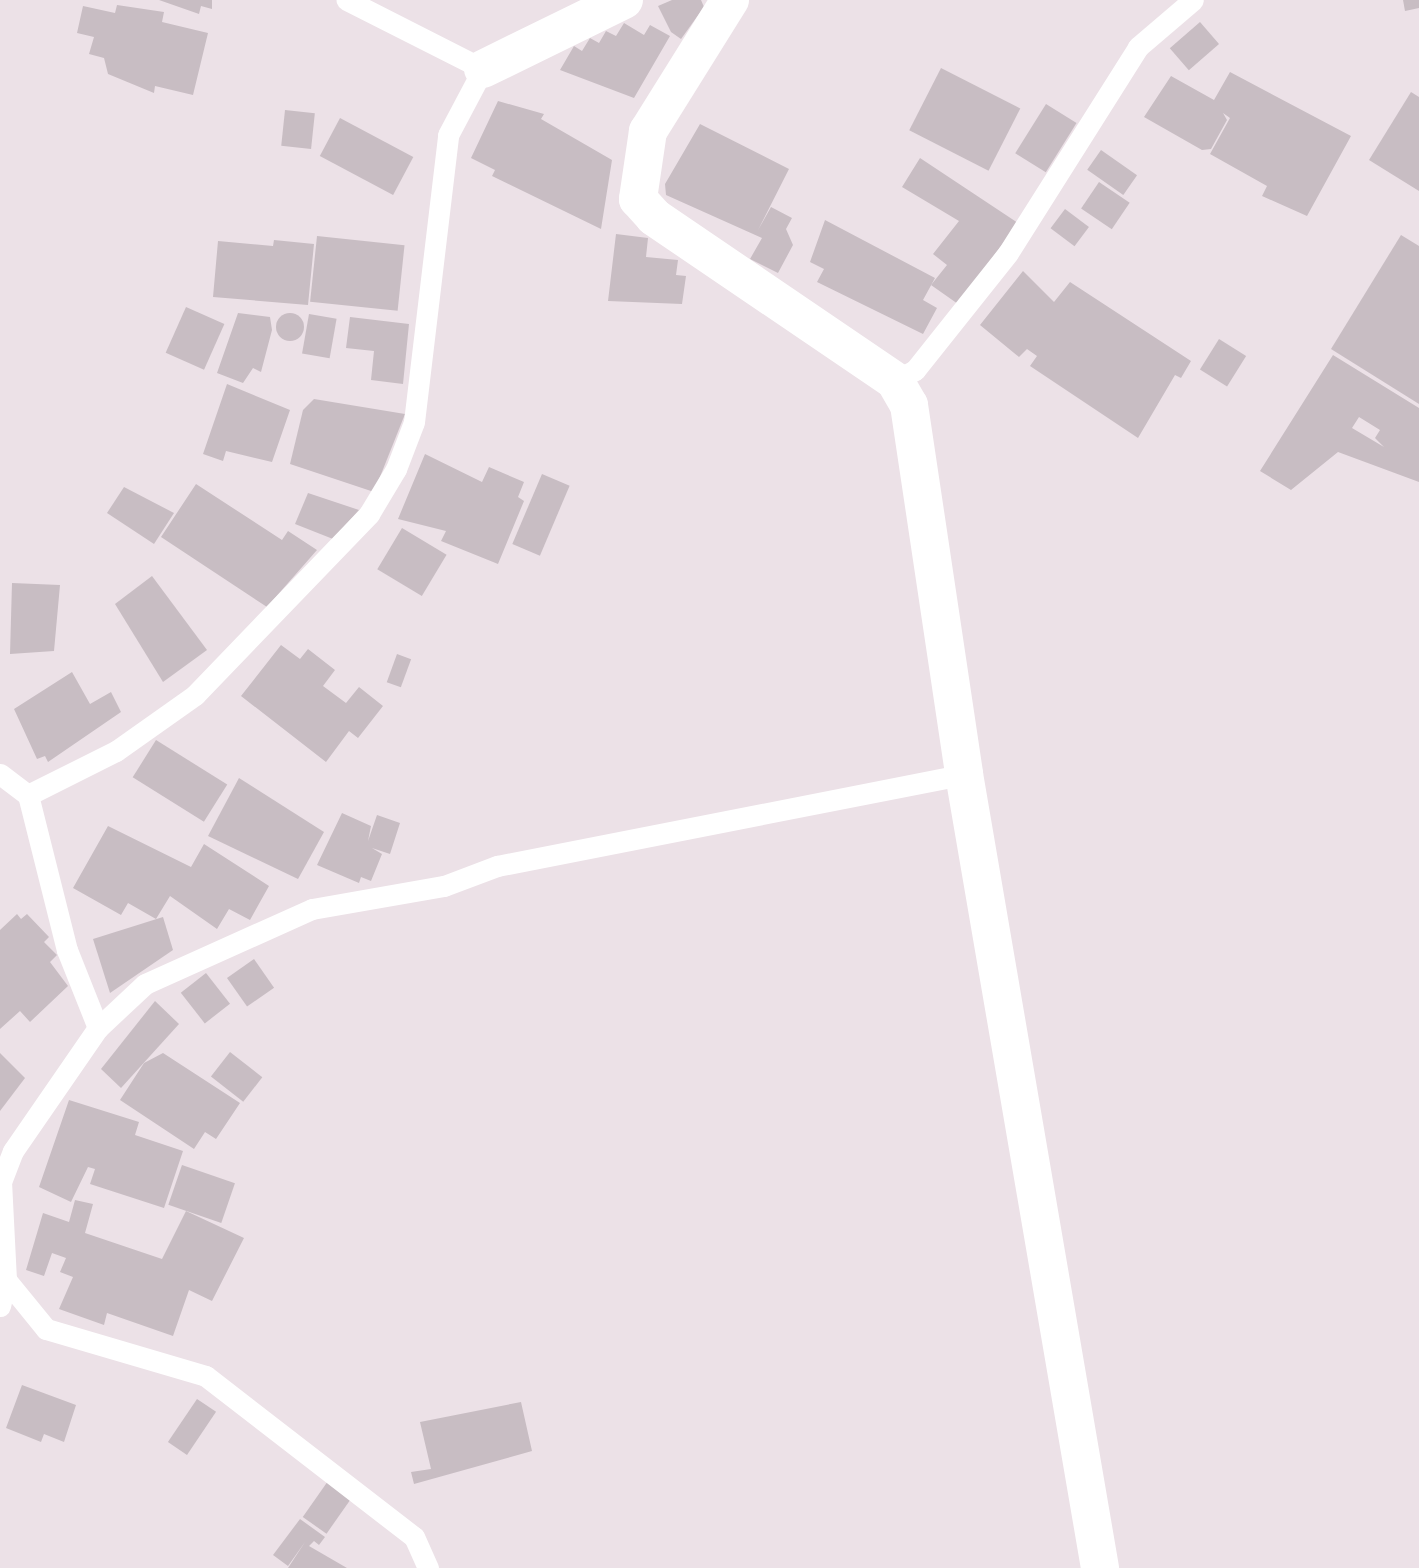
<!DOCTYPE html>
<html>
<head>
<meta charset="utf-8">
<style>
	body { margin:0 }
	#map { position:relative; width:1419px; height:1568px; overflow:hidden; background:#ece1e7; font-family:"Titillium Web",sans-serif }
	div>[style] { position:absolute }
	.building>* { inset:0; background:#c8bdc3; transform-origin:0 0 }
	.round { border-radius:50% }
	.service>* { height:21px; margin:-10.5px; padding:0 10.5px; transform-origin:10.5px; border-radius:10.5px; background:#fff }
	.minor>* { height:38px; margin:-19px; padding:0 19px; transform-origin:19px; border-radius:19px; background:#fff }
	span { translate:-50% -50%; white-space:nowrap; text-align:center; line-height:1.15; -webkit-text-stroke:7px #fff; paint-order:stroke }
</style>
</head>
<body>
<div id="map">
	<div class="building">
		<div style="clip-path:polygon(159px 0,212px 0,212px 9px,201px 6px,199px 14px)"></div>
		<div style="clip-path:polygon(672px 0,701px 0,704px 7px,681px 39px,671px 32px,658px 6px)"></div>
		<div style="clip-path:polygon(1403px 0,1419px 0,1419px 8px,1405px 11px)"></div>
		<div style="clip-path:polygon(117px 5px,164px 12px,162px 22px,208px 33px,193px 95px,155px 86px,154px 93px,108px 74px,104px 58px,89px 54px,94px 37px,77px 33px,83px 6px,115px 13px)"></div>
		<div style="left:1200px;top:22px;width:29px;height:40px;rotate:49deg"></div>
		<div style="clip-path:polygon(624px 23px,644px 35px,650px 25px,670px 36px,634px 98px,560px 70px,574px 46px,582px 51px,590px 38px,599px 43px,606px 31px,616px 36px)"></div>
		<div style="left:941px;top:68px;width:89px;height:70px;rotate:27deg"></div>
		<div style="clip-path:polygon(1230px 72px,1351px 136px,1307px 216px,1262px 196px,1267px 186px,1210px 154px,1230px 118px,1223px 113px,1227px 120px,1211px 149px,1202px 150px,1144px 117px,1171px 76px,1214px 100px)"></div>
		<div style="clip-path:polygon(1411px 92px,1419px 97px,1419px 191px,1369px 160px)"></div>
		<div style="clip-path:polygon(498px 101px,544px 114px,541px 119px,612px 160px,601px 229px,492px 176px,495px 170px,471px 158px)"></div>
		<div style="left:1046px;top:104px;width:36px;height:58px;rotate:32deg"></div>
		<div style="left:285px;top:110px;width:30px;height:36px;rotate:6deg"></div>
		<div style="left:340px;top:118px;width:83px;height:43px;rotate:28deg"></div>
		<div style="clip-path:polygon(700px 124px,789px 169px,758px 230px,771px 207px,792px 218px,786px 229px,793px 245px,778px 273px,750px 259px,762px 238px,666px 195px,665px 184px)"></div>
		<div style="left:1101px;top:150px;width:44px;height:24px;rotate:35deg"></div>
		<div style="clip-path:polygon(920px 158px,1018px 223px,958px 304px,931px 285px,947px 265px,933px 254px,959px 221px,902px 187px)"></div>
		<div style="left:1099px;top:182px;width:37px;height:32px;rotate:34deg"></div>
		<div style="left:1065px;top:209px;width:30px;height:24px;rotate:37deg"></div>
		<div style="clip-path:polygon(825px 220px,935px 278px,923px 300px,937px 308px,923px 334px,817px 282px,824px 269px,810px 262px)"></div>
		<div style="clip-path:polygon(616px 234px,648px 238px,646px 257px,678px 260px,676px 275px,686px 276px,682px 304px,608px 301px)"></div>
		<div style="clip-path:polygon(1401px 235px,1419px 246px,1419px 404px,1331px 349px)"></div>
		<div style="left:317px;top:236px;width:88px;height:66px;rotate:6deg"></div>
		<div style="clip-path:polygon(274px 240px,314px 244px,308px 305px,213px 297px,218px 241px,273px 246px)"></div>
		<div style="clip-path:polygon(1023px 271px,1054px 302px,1070px 282px,1191px 361px,1181px 378px,1175px 375px,1138px 438px,1030px 366px,1037px 356px,1027px 349px,1019px 357px,980px 325px)"></div>
		<div style="left:186px;top:307px;width:42px;height:50px;rotate:24deg"></div>
		<div style="clip-path:polygon(238px 313px,270px 317px,272px 330px,261px 372px,253px 368px,243px 383px,217px 373px)"></div>
		<div class="round" style="left:276px;top:313px;width:28px;height:28px"></div>
		<div style="left:309px;top:314px;width:28px;height:40px;rotate:10deg"></div>
		<div style="clip-path:polygon(350px 317px,409px 324px,403px 384px,371px 380px,374px 351px,346px 348px)"></div>
		<div style="left:1219px;top:339px;width:32px;height:36px;rotate:32deg"></div>
		<div style="clip-path:polygon(evenodd,1333px 355px,1419px 408px,1419px 482px,1338px 452px,1291px 490px,1260px 471px,1333px 355px,1359px 417px,1380px 430px,1375px 438px,1384px 447px,1352px 428px,1359px 417px)"></div>
		<div style="clip-path:polygon(227px 384px,290px 410px,272px 462px,226px 451px,223px 461px,203px 454px)"></div>
		<div style="clip-path:polygon(314px 399px,405px 414px,374px 492px,290px 464px,303px 410px)"></div>
		<div style="clip-path:polygon(425px 454px,482px 482px,489px 467px,524px 482px,518px 497px,524px 501px,498px 564px,441px 541px,446px 531px,398px 519px)"></div>
		<div style="left:542px;top:474px;width:30px;height:76px;rotate:23deg"></div>
		<div style="clip-path:polygon(196px 484px,282px 540px,288px 531px,317px 550px,267px 607px,161px 537px)"></div>
		<div style="clip-path:polygon(124px 487px,174px 513px,154px 544px,107px 513px)"></div>
		<div style="clip-path:polygon(308px 493px,359px 510px,333px 539px,295px 524px)"></div>
		<div style="left:402px;top:528px;width:52px;height:48px;rotate:31deg"></div>
		<div style="clip-path:polygon(152px 576px,207px 650px,163px 682px,115px 604px)"></div>
		<div style="clip-path:polygon(12px 583px,60px 585px,54px 651px,10px 654px)"></div>
		<div style="clip-path:polygon(281px 645px,300px 659px,308px 649px,335px 670px,323px 686px,346px 703px,359px 687px,383px 706px,358px 738px,349px 731px,326px 762px,241px 696px)"></div>
		<div style="left:397px;top:654px;width:15px;height:30px;rotate:20deg"></div>
		<div style="clip-path:polygon(72px 672px,90px 704px,111px 692px,121px 712px,48px 762px,45px 756px,37px 759px,14px 709px)"></div>
		<div style="left:156px;top:740px;width:84px;height:44px;rotate:32deg"></div>
		<div style="clip-path:polygon(239px 778px,324px 832px,298px 879px,208px 836px)"></div>
		<div style="clip-path:polygon(342px 813px,371px 826px,368px 841px,377px 815px,400px 823px,390px 854px,372px 848px,382px 854px,371px 881px,361px 877px,359px 883px,317px 865px)"></div>
		<div style="clip-path:polygon(108px 826px,191px 867px,204px 844px,269px 886px,250px 920px,229px 909px,217px 929px,170px 896px,156px 919px,128px 903px,121px 915px,73px 888px)"></div>
		<div style="clip-path:polygon(17px 914px,21px 919px,27px 914px,49px 937px,44px 942px,57px 955px,50px 962px,68px 986px,30px 1022px,20px 1011px,0 1029px,0 930px)"></div>
		<div style="clip-path:polygon(163px 917px,173px 950px,110px 993px,93px 939px)"></div>
		<div style="left:254px;top:959px;width:35px;height:33px;rotate:55deg"></div>
		<div style="left:206px;top:973px;width:39px;height:32px;rotate:52deg"></div>
		<div style="clip-path:polygon(155px 1001px,179px 1024px,121px 1088px,101px 1069px)"></div>
		<div style="left:230px;top:1052px;width:41px;height:31px;rotate:38deg"></div>
		<div style="clip-path:polygon(0 1053px,25px 1078px,0 1111px)"></div>
		<div style="clip-path:polygon(163px 1053px,240px 1103px,216px 1139px,205px 1132px,194px 1149px,120px 1100px,144px 1063px)"></div>
		<div style="clip-path:polygon(69px 1100px,139px 1122px,135px 1135px,183px 1151px,164px 1208px,90px 1184px,95px 1169px,88px 1167px,71px 1202px,39px 1187px)"></div>
		<div style="left:182px;top:1165px;width:56px;height:42px;rotate:19deg"></div>
		<div style="clip-path:polygon(75px 1200px,93px 1204px,85px 1233px,162px 1259px,186px 1211px,244px 1238px,212px 1301px,189px 1290px,173px 1336px,107px 1313px,104px 1325px,59px 1309px,73px 1277px,60px 1272px,66px 1258px,52px 1253px,44px 1276px,26px 1270px,43px 1213px,69px 1222px)"></div>
		<div style="clip-path:polygon(22px 1385px,76px 1405px,64px 1442px,44px 1434px,41px 1442px,6px 1428px)"></div>
		<div style="left:197px;top:1399px;width:23px;height:52px;rotate:34deg"></div>
		<div style="clip-path:polygon(521px 1402px,532px 1451px,414px 1484px,411px 1472px,431px 1469px,420px 1422px)"></div>
		<div style="left:328px;top:1481px;width:29px;height:44px;rotate:35deg"></div>
		<div style="clip-path:polygon(300px 1519px,325px 1537px,319px 1545px,314px 1541px,309px 1546px,347px 1568px,288px 1568px,305px 1542px,288px 1566px,273px 1555px)"></div>
	</div>
	<div class="service">
		<div style="left:895px;top:381px;width:23px;rotate:-29deg"></div>
		<div style="left:915px;top:370px;width:149px;rotate:-51.5deg"></div>
		<div style="left:1008px;top:253px;width:244px;rotate:-57.7deg"></div>
		<div style="left:1138px;top:47px;width:72px;rotate:-40.5deg"></div>
		<div style="left:0;top:774px;width:35px;rotate:37deg"></div>
		<div style="left:28px;top:795px;width:160px;rotate:75.9deg"></div>
		<div style="left:67px;top:950px;width:84px;rotate:68.3deg"></div>
		<div style="left:28px;top:795px;width:98px;rotate:-26.6deg"></div>
		<div style="left:116px;top:751px;width:97px;rotate:-35.3deg"></div>
		<div style="left:195px;top:695px;width:251px;rotate:-46.1deg"></div>
		<div style="left:369px;top:514px;width:52px;rotate:-59deg"></div>
		<div style="left:396px;top:469px;width:50px;rotate:-69deg"></div>
		<div style="left:414px;top:422px;width:289px;rotate:-83.2deg"></div>
		<div style="left:448px;top:135px;width:75px;rotate:-62.1deg"></div>
		<div style="left:483px;top:69px;width:153px;rotate:-153.1deg"></div>
		<div style="left:0;top:1306px;width:27px;rotate:-77deg"></div>
		<div style="left:428px;top:1568px;width:34px;rotate:-114deg"></div>
		<div style="left:414px;top:1537px;width:263px;rotate:-142.3deg"></div>
		<div style="left:206px;top:1376px;width:167px;rotate:-163.6deg"></div>
		<div style="left:46px;top:1329px;width:63px;rotate:-129.2deg"></div>
		<div style="left:6px;top:1280px;width:98px;rotate:-92.9deg"></div>
		<div style="left:1px;top:1182px;width:33px;rotate:-69deg"></div>
		<div style="left:13px;top:1151px;width:150px;rotate:-55.4deg"></div>
		<div style="left:98px;top:1028px;width:64px;rotate:-43.1deg"></div>
		<div style="left:145px;top:984px;width:183px;rotate:-24.2deg"></div>
		<div style="left:312px;top:909px;width:134px;rotate:-9.9deg"></div>
		<div style="left:444px;top:886px;width:57px;rotate:-20.7deg"></div>
		<div style="left:497px;top:866px;width:476px;rotate:-11.1deg"></div>
	</div>
	<div class="minor">
		<div style="left:730px;top:0;width:155px;rotate:122deg"></div>
		<div style="left:648px;top:131px;width:69px;rotate:98.4deg"></div>
		<div style="left:638px;top:199px;width:24px;rotate:48deg"></div>
		<div style="left:654px;top:217px;width:292px;rotate:34.2deg"></div>
		<div style="left:895px;top:381px;width:28px;rotate:60deg"></div>
		<div style="left:909px;top:405px;width:373px;rotate:81.5deg"></div>
		<div style="left:964px;top:774px;width:806px;rotate:80.28deg"></div>
		<div style="left:483px;top:69px;width:157px;rotate:-26.1deg"></div>
	</div>
</div>
</body>
</html>
